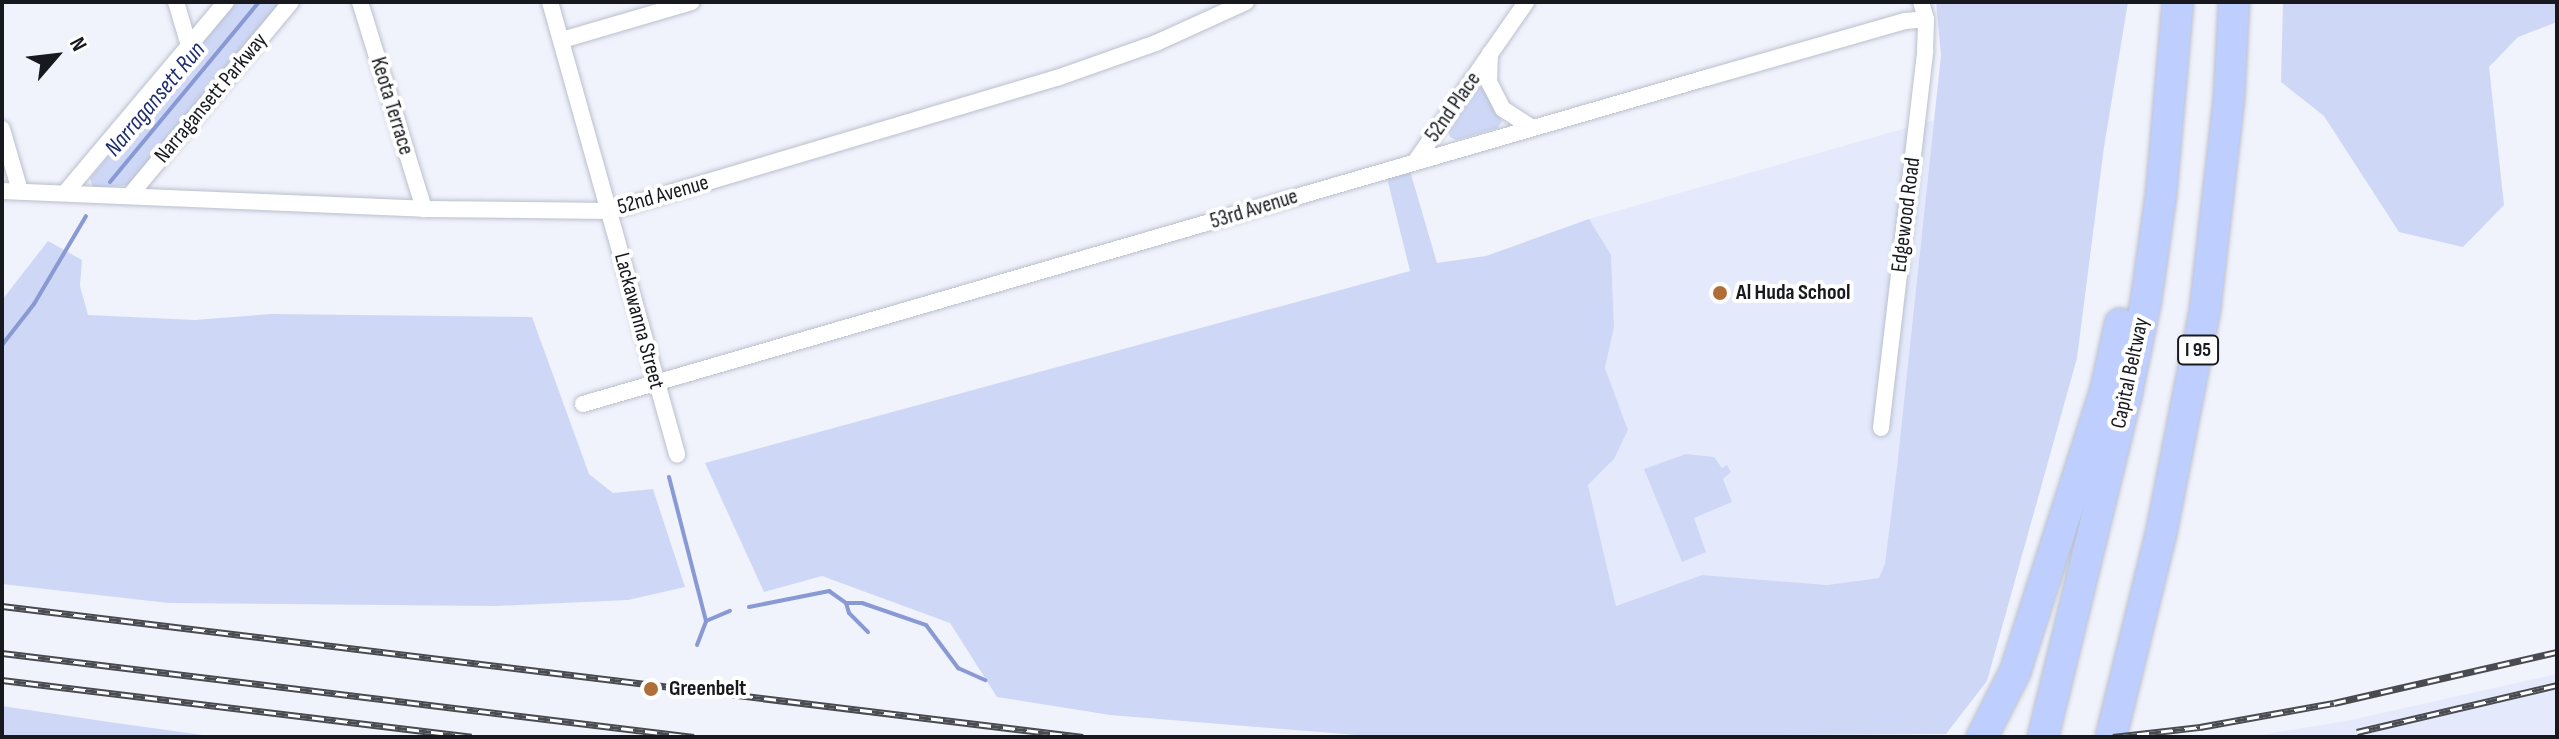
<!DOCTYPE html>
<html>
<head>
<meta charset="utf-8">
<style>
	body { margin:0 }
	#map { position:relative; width:2559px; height:739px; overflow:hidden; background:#f0f3fc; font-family:"Sofia Sans Condensed",sans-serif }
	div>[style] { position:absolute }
	.built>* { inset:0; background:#e4eafb }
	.green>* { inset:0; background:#ced8f6 }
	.stream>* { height:4px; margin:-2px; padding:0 2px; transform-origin:2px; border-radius:2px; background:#8899d4 }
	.roads { filter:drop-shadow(0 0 2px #babfcd) drop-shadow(0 0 2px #babfcd) }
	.street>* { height:16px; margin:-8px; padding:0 8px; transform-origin:8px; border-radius:8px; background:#fff }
	.highway>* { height:30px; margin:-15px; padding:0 15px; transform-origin:15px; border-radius:15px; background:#becefe }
	.rail>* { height:7px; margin-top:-3.5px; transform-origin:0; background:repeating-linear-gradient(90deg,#fff 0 12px,#494b51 0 24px); box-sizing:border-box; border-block:2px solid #494b51 }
	.dots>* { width:22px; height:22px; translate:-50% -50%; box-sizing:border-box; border:4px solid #fff; border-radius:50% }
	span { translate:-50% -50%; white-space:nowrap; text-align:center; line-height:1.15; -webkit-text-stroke:8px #fff; paint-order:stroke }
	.shield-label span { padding:2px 6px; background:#fff; border:2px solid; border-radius:6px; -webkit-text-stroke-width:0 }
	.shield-label { font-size:20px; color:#17191e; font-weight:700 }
	.street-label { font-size:22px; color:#17191e }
	.poi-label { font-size:22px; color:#17191e; font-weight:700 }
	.left { translate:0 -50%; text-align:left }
	.water-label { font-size:24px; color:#1f2b6f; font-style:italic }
	.frame { position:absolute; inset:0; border:4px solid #17191e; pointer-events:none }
	.north { position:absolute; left:16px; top:16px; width:80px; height:80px; -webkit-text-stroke:6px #fff; paint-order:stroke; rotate:62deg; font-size:22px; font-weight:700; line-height:32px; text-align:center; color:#17191e }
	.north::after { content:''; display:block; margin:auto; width:28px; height:36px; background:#17191e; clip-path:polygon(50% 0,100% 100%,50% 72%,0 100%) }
</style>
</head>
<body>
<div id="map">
	<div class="built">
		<div style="clip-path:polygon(1934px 120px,1897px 467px,1885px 563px,1879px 578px,1827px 585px,1702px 575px,1616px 606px,1588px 484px,1614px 459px,1628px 430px,1605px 368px,1614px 327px,1611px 256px,1589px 219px)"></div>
		<div style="clip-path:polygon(2557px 674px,2557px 737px,2249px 737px,2351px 720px)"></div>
	</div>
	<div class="green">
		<div style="clip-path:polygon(237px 2px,283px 2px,131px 185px,93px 188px,90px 178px)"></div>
		<div style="clip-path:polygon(1936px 2px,2128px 2px,2104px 147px,2077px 358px,1987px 681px,1946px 734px,1380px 737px,1110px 715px,997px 697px,950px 623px,822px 576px,764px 592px,705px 463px,1410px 271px,1385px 170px,1408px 164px,1437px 263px,1486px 256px,1589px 219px,1611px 255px,1614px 327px,1605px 368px,1628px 430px,1614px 459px,1588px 485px,1616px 606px,1702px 575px,1827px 585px,1879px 578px,1885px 563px,1897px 467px,1941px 55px)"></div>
		<div style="clip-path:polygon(2283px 2px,2557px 2px,2557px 22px,2518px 37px,2489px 67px,2504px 205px,2463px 247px,2399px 232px,2324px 116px,2281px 82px)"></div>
		<div style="clip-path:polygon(1475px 86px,1482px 88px,1502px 121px,1498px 128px,1456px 140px,1450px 137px,1447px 128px)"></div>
		<div style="clip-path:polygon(48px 241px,82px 260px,80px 286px,88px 315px,195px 320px,271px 314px,532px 317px,589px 474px,613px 493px,653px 489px,685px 587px,628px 600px,495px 606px,168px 603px,2px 584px,2px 300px)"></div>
		<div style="clip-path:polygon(1686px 454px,1714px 457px,1722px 468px,1727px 465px,1731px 472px,1723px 479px,1732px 502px,1694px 518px,1706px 552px,1682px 562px,1644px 469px)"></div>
		<div style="clip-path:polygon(2px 706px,109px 722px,217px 737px,2px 737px)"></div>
	</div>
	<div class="stream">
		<div style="left:110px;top:182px;width:234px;rotate:-50.4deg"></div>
		<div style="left:2px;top:345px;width:52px;rotate:-52deg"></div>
		<div style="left:34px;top:304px;width:102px;rotate:-59.4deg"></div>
		<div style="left:669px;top:477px;width:149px;rotate:75.6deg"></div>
		<div style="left:846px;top:603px;width:10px;rotate:73deg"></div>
		<div style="left:849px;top:613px;width:27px;rotate:45deg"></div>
		<div style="left:749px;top:607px;width:82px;rotate:-11.3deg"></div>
		<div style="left:829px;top:591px;width:21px;rotate:35deg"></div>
		<div style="left:846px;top:603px;width:16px"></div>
		<div style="left:862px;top:603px;width:68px;rotate:19deg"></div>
		<div style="left:926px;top:625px;width:54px;rotate:53.3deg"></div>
		<div style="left:958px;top:668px;width:30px;rotate:24deg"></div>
		<div style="left:697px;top:645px;width:26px;rotate:-69deg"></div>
		<div style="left:706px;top:621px;width:26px;rotate:-23deg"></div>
	</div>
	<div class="roads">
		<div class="street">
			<div style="left:176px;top:2px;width:46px;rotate:73.5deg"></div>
			<div style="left:360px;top:2px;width:217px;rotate:72.8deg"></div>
			<div style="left:550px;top:2px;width:470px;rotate:74.3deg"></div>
			<div style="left:562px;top:40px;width:135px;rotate:-16.3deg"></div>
			<div style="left:1490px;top:53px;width:29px;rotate:92deg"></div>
			<div style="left:1489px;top:82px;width:30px;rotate:63deg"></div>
			<div style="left:1503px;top:109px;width:35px;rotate:33deg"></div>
			<div style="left:2px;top:129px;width:65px;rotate:73.8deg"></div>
			<div style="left:1415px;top:162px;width:195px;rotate:-55.2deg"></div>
			<div style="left:2px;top:191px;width:422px;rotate:2.4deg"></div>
			<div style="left:424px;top:209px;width:186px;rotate:0.6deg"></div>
			<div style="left:610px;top:211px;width:466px;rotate:-16.6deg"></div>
			<div style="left:1057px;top:78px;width:105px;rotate:-19.5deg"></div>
			<div style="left:1156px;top:43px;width:99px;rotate:-24.5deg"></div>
			<div style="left:65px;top:193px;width:250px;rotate:-49.9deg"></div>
			<div style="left:131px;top:194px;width:250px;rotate:-50.2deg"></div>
			<div style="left:583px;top:404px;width:1169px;rotate:-16.19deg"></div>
			<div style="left:1706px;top:78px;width:207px;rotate:-16deg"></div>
			<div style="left:1905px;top:21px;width:21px;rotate:-5deg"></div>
			<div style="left:1881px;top:428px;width:380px;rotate:-83.3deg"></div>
			<div style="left:1925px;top:51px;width:32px;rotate:-88deg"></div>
			<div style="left:1926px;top:19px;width:18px;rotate:-106deg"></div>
		</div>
		<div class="highway">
			<div style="left:1982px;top:737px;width:73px;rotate:-63.1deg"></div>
			<div style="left:2015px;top:672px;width:294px;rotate:-72.2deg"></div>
			<div style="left:2105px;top:392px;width:70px;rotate:-77.6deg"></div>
			<div style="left:2043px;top:737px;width:350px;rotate:-76.3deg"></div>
			<div style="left:2126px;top:397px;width:99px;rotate:-78.3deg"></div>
			<div style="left:2146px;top:300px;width:106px;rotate:-81.9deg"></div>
			<div style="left:2161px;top:195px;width:194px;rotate:-85deg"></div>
			<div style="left:2111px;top:737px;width:209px;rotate:-76.2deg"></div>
			<div style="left:2161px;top:534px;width:229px;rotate:-78.9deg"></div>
			<div style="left:2205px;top:309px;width:212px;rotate:-83.5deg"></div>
			<div style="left:2229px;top:98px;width:96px;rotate:-87deg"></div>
		</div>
	</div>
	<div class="rail">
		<div style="left:2px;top:606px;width:1089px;rotate:6.91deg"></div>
		<div style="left:2px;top:653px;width:697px;rotate:6.92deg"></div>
		<div style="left:2px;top:680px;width:473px;rotate:6.9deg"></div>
		<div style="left:2357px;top:732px;width:205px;rotate:-13.2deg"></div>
		<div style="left:2113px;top:737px;width:88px;rotate:-6.6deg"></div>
		<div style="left:2200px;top:727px;width:136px;rotate:-10.2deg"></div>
		<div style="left:2334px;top:703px;width:229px;rotate:-12.9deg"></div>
	</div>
	<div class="dots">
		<div style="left:1720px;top:293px;background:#af6e38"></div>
		<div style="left:651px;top:689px;background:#af6e38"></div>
	</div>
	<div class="shield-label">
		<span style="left:2198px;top:350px">I 95</span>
	</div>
	<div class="street-label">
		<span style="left:211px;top:98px;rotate:-50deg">Narragansett Parkway</span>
		<span style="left:392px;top:106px;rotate:73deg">Keota Terrace</span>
		<span style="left:1453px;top:107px;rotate:-55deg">52nd Place</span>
		<span style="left:663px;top:195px;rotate:-16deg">52nd Avenue</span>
		<span style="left:1254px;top:209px;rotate:-17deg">53rd Avenue</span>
		<span style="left:1906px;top:215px;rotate:-83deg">Edgewood Road</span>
		<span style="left:639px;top:321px;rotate:75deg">Lackawanna Street</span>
		<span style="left:2130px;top:373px;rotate:-78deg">Capital Beltway</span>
	</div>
	<div class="poi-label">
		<span class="left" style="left:1736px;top:293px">Al Huda School</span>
		<span class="left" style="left:669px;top:689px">Greenbelt</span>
	</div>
	<div class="water-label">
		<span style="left:155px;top:99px;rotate:-50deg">Narragansett Run</span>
	</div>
	<div class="frame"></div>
	<div class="north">N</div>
</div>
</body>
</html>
